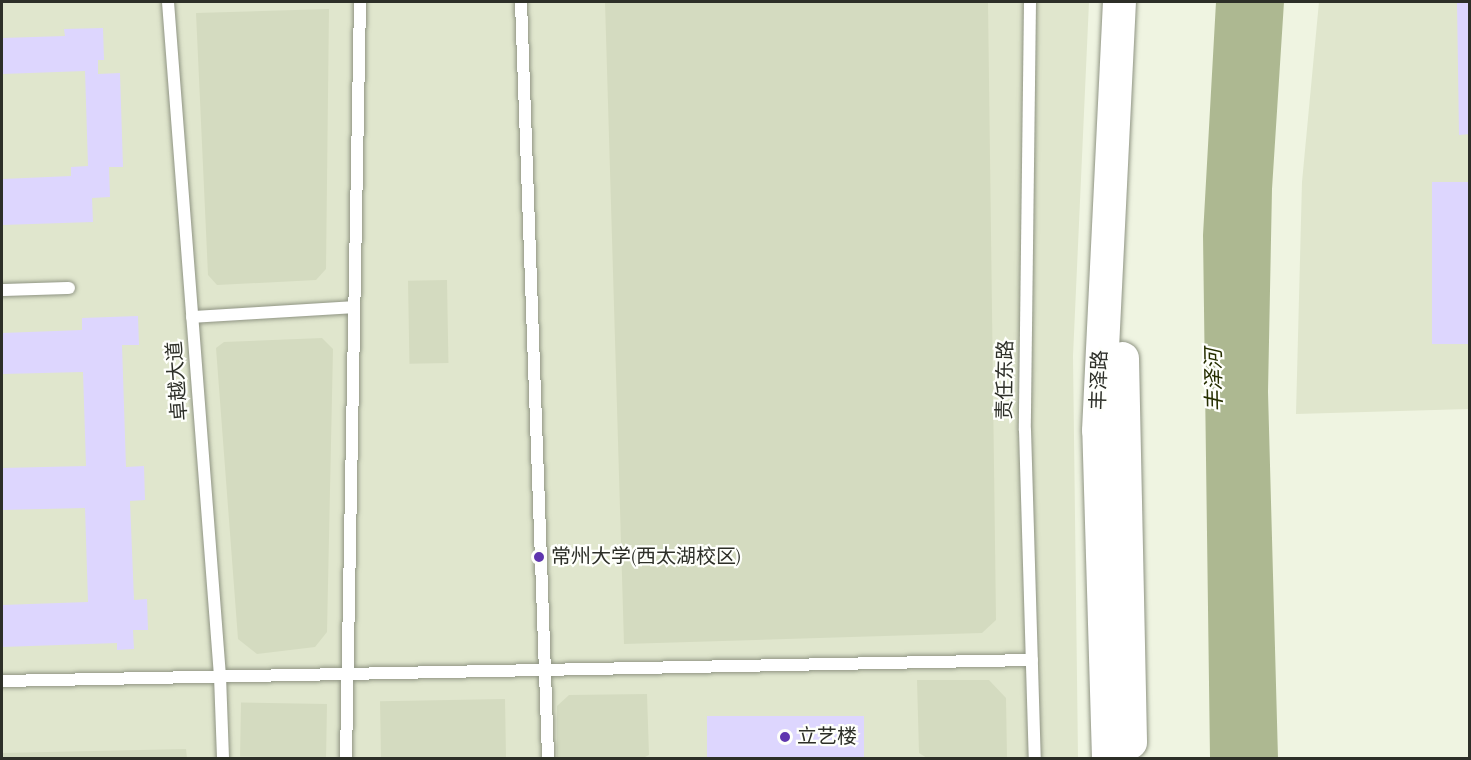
<!DOCTYPE html>
<html>
<head>
<meta charset="utf-8">
<style>
	body { margin:0 }
	#map { position:relative; width:1471px; height:760px; overflow:hidden; background:#eff4e1; font-family:Spectral,"Noto Sans SC",serif }
	div>[style] { position:absolute }
	.built>* { inset:0; background:#e0e6cd }
	.green>* { inset:0; background:#d4dbc0; transform-origin:0 0 }
	.water>* { inset:0; background:#adb891 }
	.building>* { inset:0; background:#ddd6fe; transform-origin:0 0 }
	.roads { filter:drop-shadow(0 0 2px #8f9483) drop-shadow(0 0 2px #8f9483) }
	.lane>* { height:12px; margin:-6px; padding:0 6px; transform-origin:6px; border-radius:6px; background:#fff }
	.secondary>* { height:33px; margin:-16.5px; padding:0 16.5px; transform-origin:16.5px; border-radius:16.5px; background:#fff }
	.dots>* { width:16px; height:16px; translate:-50% -50%; box-sizing:border-box; border:3px solid #fefffb; border-radius:50% }
	span { translate:-50% -50%; white-space:nowrap; text-align:center; line-height:1.15; -webkit-text-stroke:4.5px #fefffb; paint-order:stroke }
	.street-label { font-size:20px; color:#2d2f28 }
	.poi-label { font-size:20px; color:#2d2f28 }
	.left { translate:0 -50%; text-align:left }
	.water-label { font-size:21px; color:#262f00; font-style:italic }
	.frame { position:absolute; inset:0; border:3px solid #2d2f28; pointer-events:none }
</style>
</head>
<body>
<div id="map">
	<div class="built">
		<div style="clip-path:polygon(2px 2px,1089px 2px,1073px 356px,1078px 758px,2px 758px)"></div>
		<div style="clip-path:polygon(1319px 2px,1469px 2px,1469px 409px,1296px 414px,1302px 182px)"></div>
	</div>
	<div class="green">
		<div style="clip-path:polygon(605px 2px,988px 2px,996px 620px,982px 633px,624px 644px)"></div>
		<div style="clip-path:polygon(329px 9px,326px 269px,316px 280px,217px 285px,208px 275px,196px 13px)"></div>
		<div style="left:447px;top:280px;width:83px;height:39px;rotate:89deg"></div>
		<div style="clip-path:polygon(322px 338px,333px 349px,327px 632px,315px 647px,257px 654px,238px 639px,216px 348px,224px 342px)"></div>
		<div style="clip-path:polygon(917px 680px,989px 680px,1006px 698px,1007px 758px,927px 758px,919px 753px)"></div>
		<div style="clip-path:polygon(647px 694px,649px 755px,643px 758px,557px 758px,557px 706px,569px 695px)"></div>
		<div style="left:505px;top:699px;width:59px;height:125px;rotate:89deg"></div>
		<div style="left:327px;top:704px;width:54px;height:86px;rotate:91deg"></div>
		<div style="clip-path:polygon(186px 749px,187px 758px,2px 758px,2px 753px)"></div>
	</div>
	<div class="water">
		<div style="clip-path:polygon(1216px 2px,1284px 2px,1272px 189px,1268px 392px,1278px 758px,1210px 758px,1203px 235px)"></div>
	</div>
	<div class="building">
		<div style="clip-path:polygon(1457px 2px,1470px 2px,1470px 134px,1459px 135px)"></div>
		<div style="clip-path:polygon(103px 28px,104px 60px,98px 60px,98px 74px,120px 73px,123px 167px,109px 167px,110px 197px,92px 198px,93px 222px,2px 225px,2px 179px,71px 176px,71px 167px,88px 166px,85px 71px,2px 74px,2px 38px,65px 36px,64px 29px)"></div>
		<div style="left:1470px;top:182px;width:162px;height:38px;rotate:90deg"></div>
		<div style="clip-path:polygon(138px 316px,139px 345px,122px 345px,126px 467px,144px 466px,145px 500px,130px 501px,134px 600px,147px 599px,148px 630px,133px 630px,134px 649px,117px 650px,117px 643px,2px 647px,2px 605px,88px 602px,85px 508px,2px 510px,2px 468px,86px 466px,83px 372px,2px 374px,2px 333px,82px 330px,82px 318px)"></div>
		<div style="left:707px;top:716px;width:157px;height:42px"></div>
	</div>
	<div class="roads">
		<div class="lane">
			<div style="left:168px;top:2px;width:676px;rotate:85.59deg"></div>
			<div style="left:220px;top:676px;width:82px;rotate:87.9deg"></div>
			<div style="left:521px;top:2px;width:756px;rotate:87.95deg"></div>
			<div style="left:1030px;top:2px;width:428px;rotate:90.7deg"></div>
			<div style="left:1025px;top:430px;width:328px;rotate:88.3deg"></div>
			<div style="left:2px;top:290px;width:67px;rotate:-1.7deg"></div>
			<div style="left:192px;top:317px;width:162px;rotate:-3.5deg"></div>
			<div style="left:2px;top:681px;width:1030px;rotate:-1.17deg"></div>
			<div style="left:346px;top:758px;width:756px;rotate:-88.94deg"></div>
		</div>
		<div class="secondary">
			<div style="left:1122px;top:358px;width:384px;rotate:88.8deg"></div>
			<div style="left:1108px;top:758px;width:328px;rotate:-91.7deg"></div>
			<div style="left:1098px;top:430px;width:429px;rotate:-87.2deg"></div>
		</div>
	</div>
	<div class="dots">
		<div style="left:539px;top:557px;background:#5f36ae"></div>
		<div style="left:785px;top:737px;background:#5f36ae"></div>
	</div>
	<div class="street-label">
		<span style="left:1006px;top:380px;rotate:-89deg">责任东路</span>
		<span style="left:1100px;top:380px;rotate:-88deg">丰泽路</span>
		<span style="left:178px;top:381px;rotate:-94deg">卓越大道</span>
	</div>
	<div class="poi-label">
		<span class="left" style="left:551px;top:557px">常州大学(西太湖校区)</span>
		<span class="left" style="left:797px;top:737px">立艺楼</span>
	</div>
	<div class="water-label">
		<span style="left:1215px;top:380px;rotate:-91deg">丰泽河</span>
	</div>
	<div class="frame"></div>
</div>
</body>
</html>
